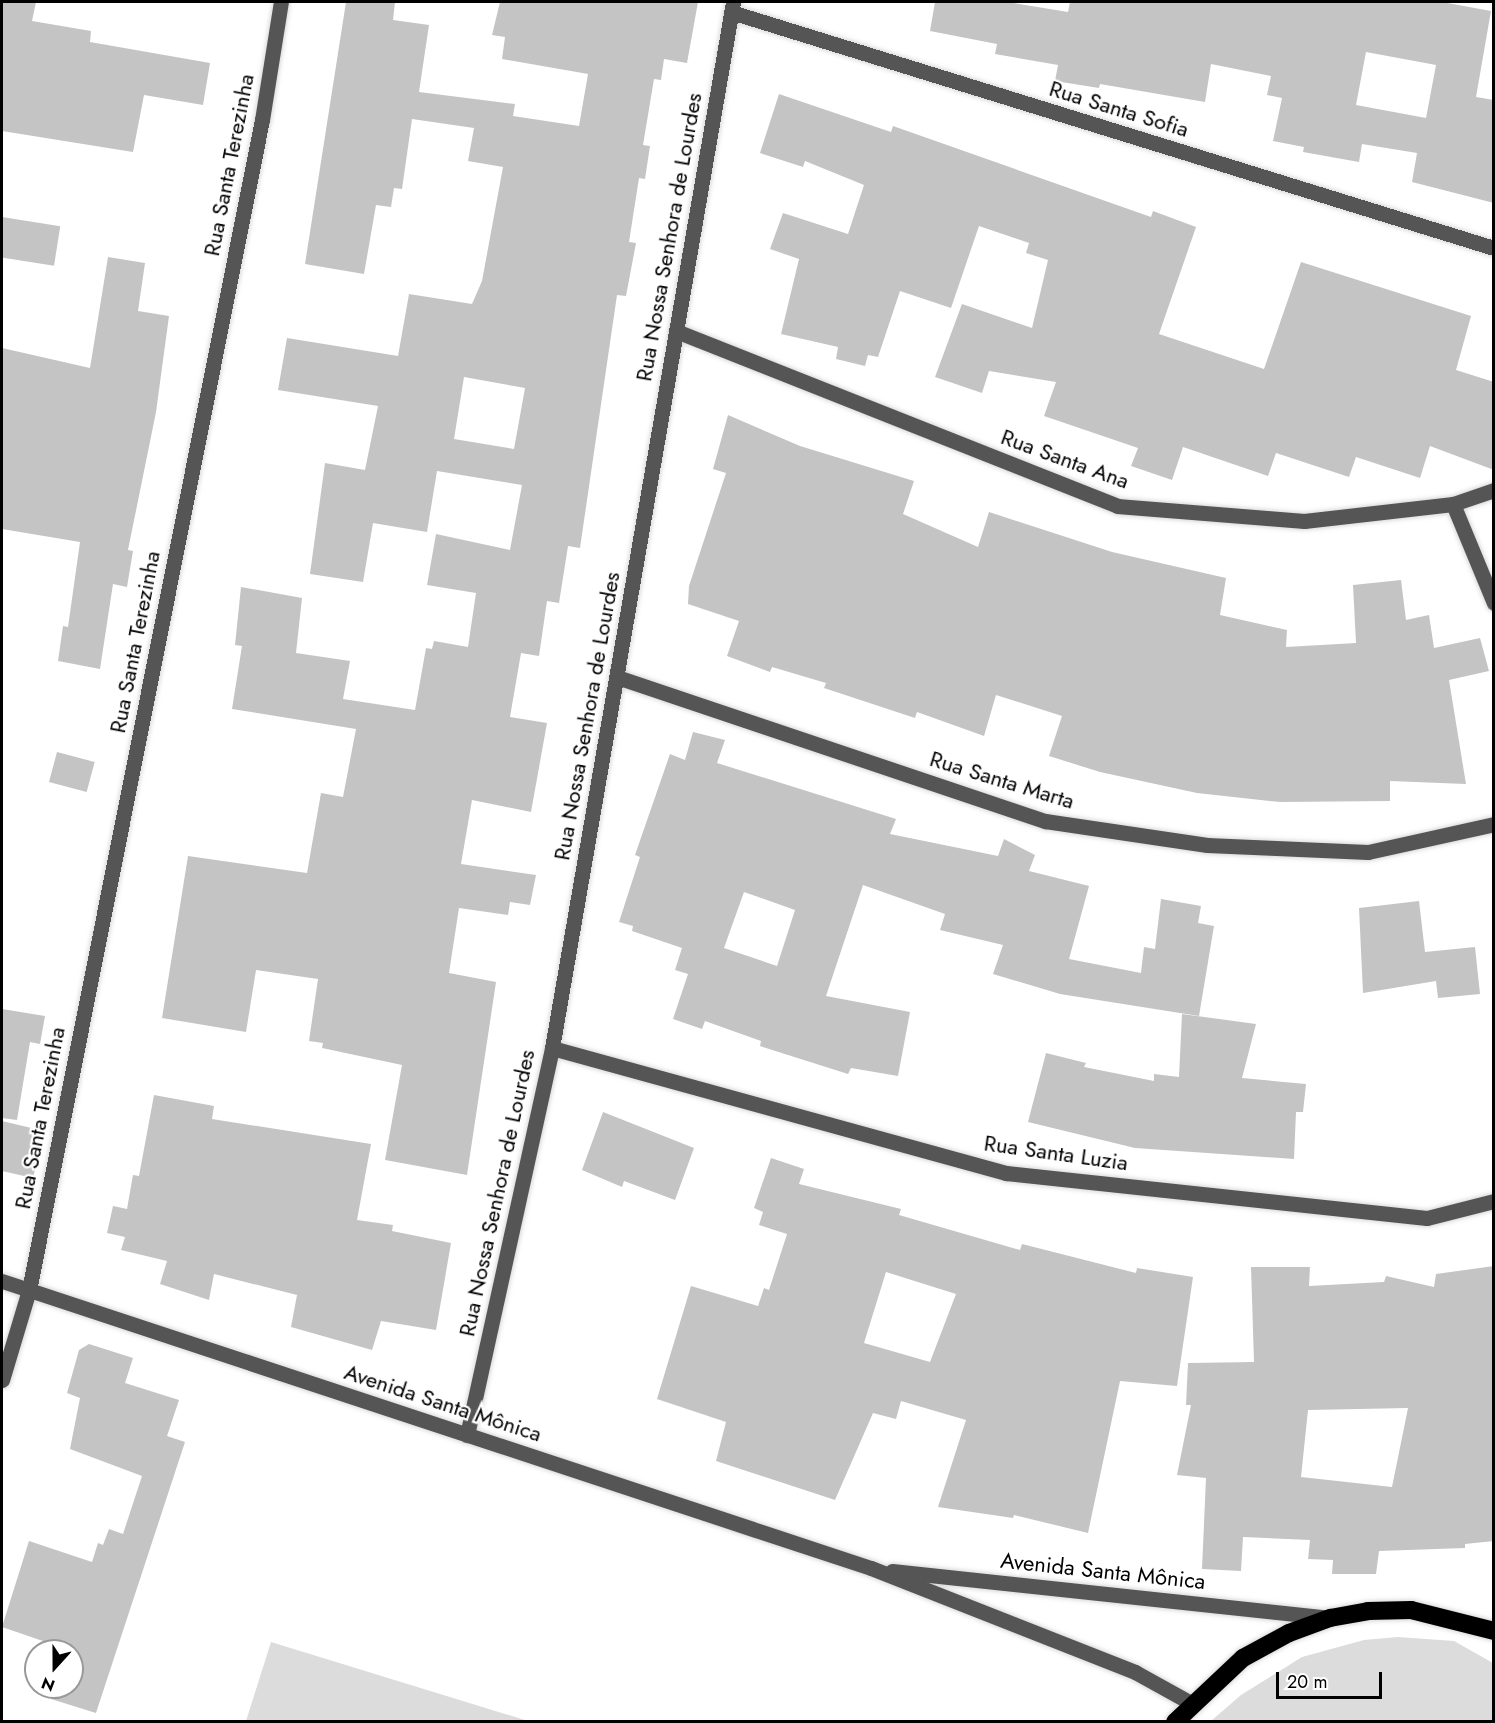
<!DOCTYPE html>
<html>
<head>
<meta charset="utf-8">
<style>
	body { margin:0 }
	#map { position:relative; width:1495px; height:1723px; overflow:hidden; background:#fff; font-family:Jost,sans-serif }
	div>[style] { position:absolute }
	.green>* { inset:0; background:#dcdcdc }
	.building>* { inset:0; background:#c4c4c4; transform-origin:0 0 }
	.roads { filter:drop-shadow(0 0 2px #dbdbdb) drop-shadow(0 0 2px #dbdbdb) }
	.minor>* { height:15px; margin:-7.5px; padding:0 7.5px; transform-origin:7.5px; border-radius:7.5px; background:#555 }
	.highway>* { height:18px; margin:-9px; padding:0 9px; transform-origin:9px; border-radius:9px; background:#000 }
	span { translate:-50% -50%; white-space:nowrap; text-align:center; line-height:1.15; -webkit-text-stroke:4.5px #fff; paint-order:stroke }
	.street-label { font-size:22px; color:#000 }
	.frame { position:absolute; inset:0; border:3px solid #000; pointer-events:none }
	.north { position:absolute; left:24px; top:1639px; width:60px; height:60px; box-sizing:border-box; background:#fff; border:2px solid #999; border-radius:50%; rotate:201deg; font-size:16px; font-weight:700; line-height:24px; text-align:center; color:#000 }
	.north::after { content:''; display:block; margin:auto; width:21px; height:27px; background:#000; clip-path:polygon(50% 0,100% 100%,50% 72%,0 100%) }
	.scale { position:absolute; left:1276px; top:1672px; width:106px; height:27px; box-sizing:border-box; border:3px solid #000; border-top:0; padding-left:8px; font-size:18px; line-height:21px; white-space:nowrap; color:#000; -webkit-text-stroke:4px #fff; paint-order:stroke }
</style>
</head>
<body>
<div id="map">
	<div class="green">
		<div style="clip-path:polygon(1398px 1637px,1454px 1641px,1493px 1663px,1493px 1721px,1211px 1721px,1241px 1695px,1302px 1657px,1364px 1640px)"></div>
		<div style="clip-path:polygon(271px 1642px,528px 1721px,246px 1721px)"></div>
	</div>
	<div class="building">
		<div style="clip-path:polygon(2px 2px,36px 2px,32px 21px,91px 31px,90px 42px,210px 63px,203px 105px,144px 95px,133px 152px,2px 131px)"></div>
		<div style="clip-path:polygon(evenodd,346px 2px,395px 2px,393px 20px,429px 25px,419px 92px,515px 104px,513px 116px,579px 126px,588px 74px,502px 59px,505px 37px,492px 35px,500px 2px,698px 2px,687px 63px,664px 59px,661px 80px,654px 79px,643px 145px,650px 146px,645px 179px,639px 178px,629px 242px,636px 243px,626px 296px,617px 295px,580px 548px,568px 546px,559px 603px,547px 601px,539px 656px,521px 653px,510px 717px,547px 723px,531px 812px,472px 800px,461px 864px,536px 875px,530px 905px,510px 902px,508px 915px,459px 908px,449px 973px,496px 982px,467px 1175px,385px 1160px,402px 1065px,322px 1048px,323px 1043px,309px 1041px,318px 979px,256px 970px,246px 1032px,162px 1018px,188px 856px,307px 873px,321px 793px,343px 797px,356px 729px,232px 709px,242px 646px,235px 645px,241px 587px,302px 598px,296px 653px,350px 661px,343px 699px,415px 710px,426px 648px,432px 649px,434px 641px,468px 647px,476px 593px,427px 585px,436px 534px,510px 550px,522px 485px,437px 471px,427px 532px,373px 523px,363px 582px,310px 574px,325px 463px,365px 470px,378px 406px,278px 390px,287px 338px,398px 356px,409px 294px,472px 304px,482px 281px,503px 167px,468px 161px,474px 128px,412px 119px,402px 189px,394px 188px,391px 207px,376px 205px,364px 274px,305px 264px,346px 2px,464px 377px,525px 388px,514px 449px,454px 439px,464px 377px)"></div>
		<div style="clip-path:polygon(evenodd,935px 2px,1007px 2px,1068px 12px,1070px 2px,1442px 2px,1491px 11px,1476px 97px,1494px 100px,1494px 203px,1412px 182px,1417px 153px,1362px 144px,1359px 162px,1303px 152px,1304px 147px,1273px 141px,1282px 98px,1267px 95px,1271px 76px,1211px 64px,1205px 102px,1100px 84px,1099px 88px,1055px 81px,1058px 65px,995px 54px,997px 44px,930px 31px,935px 2px,1366px 52px,1436px 65px,1426px 118px,1356px 105px,1366px 52px)"></div>
		<div style="clip-path:polygon(779px 94px,891px 132px,893px 126px,1151px 217px,1153px 211px,1196px 227px,1159px 334px,1264px 369px,1301px 262px,1471px 316px,1456px 370px,1494px 382px,1494px 470px,1430px 446px,1420px 478px,1356px 457px,1349px 477px,1276px 453px,1268px 476px,1183px 447px,1172px 480px,1131px 466px,1138px 448px,1044px 416px,1056px 382px,989px 371px,982px 393px,935px 377px,962px 304px,1032px 328px,1048px 260px,1026px 253px,1029px 243px,979px 226px,951px 308px,900px 291px,878px 357px,868px 355px,865px 366px,836px 359px,838px 347px,781px 334px,799px 259px,770px 249px,783px 213px,848px 234px,864px 185px,805px 161px,803px 167px,760px 153px)"></div>
		<div style="left:2px;top:217px;width:59px;height:40px;rotate:9deg"></div>
		<div style="clip-path:polygon(108px 257px,145px 263px,138px 311px,169px 316px,156px 412px,128px 550px,133px 551px,127px 587px,113px 584px,100px 669px,58px 661px,63px 626px,68px 627px,80px 542px,2px 529px,2px 348px,90px 368px)"></div>
		<div style="clip-path:polygon(728px 415px,800px 446px,914px 481px,903px 514px,978px 547px,989px 512px,1112px 552px,1226px 578px,1220px 615px,1287px 630px,1286px 647px,1356px 643px,1353px 585px,1401px 580px,1406px 620px,1429px 615px,1434px 648px,1480px 638px,1489px 671px,1449px 680px,1466px 784px,1390px 781px,1390px 801px,1280px 802px,1197px 793px,1100px 772px,1049px 756px,1062px 716px,996px 695px,984px 736px,917px 712px,915px 718px,824px 688px,826px 683px,772px 667px,770px 672px,727px 656px,739px 621px,688px 604px,689px 586px,726px 473px,713px 469px)"></div>
		<div style="clip-path:polygon(evenodd,693px 732px,725px 740px,717px 763px,896px 819px,890px 834px,998px 856px,1004px 839px,1035px 855px,1029px 871px,1089px 886px,1069px 959px,1141px 973px,1144px 947px,1155px 949px,1161px 899px,1201px 906px,1198px 923px,1214px 926px,1199px 1016px,1060px 994px,993px 974px,1003px 945px,940px 930px,945px 914px,863px 885px,826px 996px,910px 1012px,898px 1076px,851px 1068px,848px 1074px,760px 1046px,761px 1041px,705px 1021px,702px 1029px,673px 1019px,688px 974px,675px 970px,682px 948px,632px 931px,633px 926px,619px 922px,640px 857px,635px 855px,670px 754px,685px 760px,693px 732px,744px 892px,795px 910px,777px 966px,724px 948px,744px 892px)"></div>
		<div style="left:57px;top:752px;width:39px;height:31px;rotate:15deg"></div>
		<div style="clip-path:polygon(1419px 901px,1425px 952px,1475px 947px,1480px 994px,1438px 998px,1436px 981px,1363px 993px,1359px 908px)"></div>
		<div style="clip-path:polygon(2px 1009px,45px 1016px,40px 1044px,30px 1042px,17px 1120px,2px 1118px)"></div>
		<div style="clip-path:polygon(1182px 1014px,1256px 1024px,1242px 1078px,1306px 1084px,1303px 1112px,1296px 1112px,1294px 1159px,1135px 1148px,1028px 1122px,1046px 1053px,1086px 1063px,1084px 1067px,1154px 1081px,1154px 1074px,1179px 1077px)"></div>
		<div style="clip-path:polygon(154px 1095px,214px 1106px,212px 1119px,371px 1144px,357px 1220px,393px 1225px,392px 1231px,451px 1243px,436px 1330px,381px 1321px,372px 1350px,291px 1327px,297px 1295px,214px 1274px,209px 1300px,160px 1284px,167px 1261px,121px 1250px,125px 1237px,107px 1233px,113px 1206px,127px 1209px,133px 1175px,139px 1176px)"></div>
		<div style="clip-path:polygon(603px 1112px,694px 1148px,675px 1200px,624px 1181px,622px 1187px,582px 1170px)"></div>
		<div style="clip-path:polygon(2px 1121px,44px 1131px,33px 1178px,2px 1171px)"></div>
		<div style="clip-path:polygon(evenodd,771px 1158px,804px 1169px,799px 1184px,901px 1209px,899px 1215px,1020px 1250px,1022px 1244px,1136px 1273px,1137px 1268px,1193px 1277px,1177px 1386px,1120px 1381px,1088px 1533px,1014px 1515px,1013px 1518px,938px 1507px,966px 1420px,901px 1401px,896px 1419px,873px 1413px,835px 1500px,716px 1461px,726px 1422px,657px 1399px,691px 1286px,758px 1306px,764px 1288px,769px 1290px,787px 1234px,759px 1225px,763px 1212px,754px 1208px,771px 1158px,886px 1272px,956px 1294px,930px 1362px,864px 1343px,886px 1272px)"></div>
		<div style="clip-path:polygon(evenodd,1494px 1266px,1494px 1541px,1465px 1544px,1465px 1548px,1379px 1551px,1376px 1574px,1332px 1574px,1333px 1560px,1308px 1559px,1310px 1540px,1243px 1537px,1241px 1571px,1202px 1569px,1206px 1478px,1177px 1475px,1191px 1405px,1186px 1405px,1188px 1363px,1254px 1362px,1251px 1267px,1310px 1267px,1309px 1286px,1384px 1282px,1386px 1276px,1434px 1287px,1436px 1274px,1494px 1266px,1408px 1408px,1392px 1487px,1301px 1477px,1308px 1410px,1408px 1408px)"></div>
		<div style="clip-path:polygon(89px 1344px,133px 1358px,125px 1383px,179px 1400px,167px 1436px,185px 1442px,96px 1713px,51px 1699px,55px 1687px,72px 1687px,72px 1651px,2px 1627px,29px 1541px,92px 1562px,98px 1543px,103px 1545px,109px 1529px,123px 1534px,142px 1476px,70px 1449px,80px 1398px,67px 1393px,79px 1350px)"></div>
	</div>
	<div class="roads">
		<div class="minor">
			<div style="left:731px;top:12px;width:799px;rotate:17.19deg"></div>
			<div style="left:676px;top:331px;width:474px;rotate:21.6deg"></div>
			<div style="left:1117px;top:506px;width:188px;rotate:4.6deg"></div>
			<div style="left:1304px;top:521px;width:150px;rotate:-6.5deg"></div>
			<div style="left:1453px;top:504px;width:43px;rotate:-18.9deg"></div>
			<div style="left:1453px;top:504px;width:107px;rotate:67.5deg"></div>
			<div style="left:617px;top:677px;width:452px;rotate:18.6deg"></div>
			<div style="left:1045px;top:821px;width:164px;rotate:8.4deg"></div>
			<div style="left:1207px;top:845px;width:161px;rotate:2.5deg"></div>
			<div style="left:1368px;top:852px;width:129px;rotate:-12.5deg"></div>
			<div style="left:552px;top:1048px;width:471px;rotate:15.4deg"></div>
			<div style="left:1006px;top:1173px;width:423px;rotate:6.1deg"></div>
			<div style="left:1427px;top:1218px;width:69px;rotate:-14.2deg"></div>
			<div style="left:2px;top:1281px;width:915px;rotate:18.28deg"></div>
			<div style="left:871px;top:1568px;width:284px;rotate:21.5deg"></div>
			<div style="left:1135px;top:1672px;width:64px;rotate:29deg"></div>
			<div style="left:2px;top:1380px;width:94px;rotate:-73.3deg"></div>
			<div style="left:29px;top:1290px;width:1193px;rotate:-78.74deg"></div>
			<div style="left:262px;top:120px;width:120px;rotate:-80.9deg"></div>
			<div style="left:467px;top:1435px;width:396px;rotate:-77.6deg"></div>
			<div style="left:552px;top:1048px;width:1062px;rotate:-80.18deg"></div>
			<div style="left:892px;top:1571px;width:441px;rotate:6.1deg"></div>
		</div>
		<div class="highway">
			<div style="left:1175px;top:1722px;width:93px;rotate:-43.3deg"></div>
			<div style="left:1243px;top:1658px;width:52px;rotate:-28.5deg"></div>
			<div style="left:1289px;top:1633px;width:44px;rotate:-20.1deg"></div>
			<div style="left:1330px;top:1618px;width:39px;rotate:-10deg"></div>
			<div style="left:1368px;top:1611px;width:43px;rotate:-1.3deg"></div>
			<div style="left:1411px;top:1610px;width:86px;rotate:14.2deg"></div>
		</div>
	</div>
	<div class="street-label">
		<span style="left:1119px;top:109px;rotate:17deg">Rua Santa Sofia</span>
		<span style="left:229px;top:165px;rotate:-79deg">Rua Santa Terezinha</span>
		<span style="left:669px;top:237px;rotate:-80deg">Rua Nossa Senhora de Lourdes</span>
		<span style="left:1065px;top:459px;rotate:20deg">Rua Santa Ana</span>
		<span style="left:135px;top:642px;rotate:-79deg">Rua Santa Terezinha</span>
		<span style="left:587px;top:716px;rotate:-80deg">Rua Nossa Senhora de Lourdes</span>
		<span style="left:1002px;top:780px;rotate:17deg">Rua Santa Marta</span>
		<span style="left:40px;top:1118px;rotate:-79deg">Rua Santa Terezinha</span>
		<span style="left:1056px;top:1153px;rotate:8deg">Rua Santa Luzia</span>
		<span style="left:497px;top:1193px;rotate:-78deg">Rua Nossa Senhora de Lourdes</span>
		<span style="left:443px;top:1403px;rotate:18deg">Avenida Santa Mônica</span>
		<span style="left:1103px;top:1571px;rotate:6deg">Avenida Santa Mônica</span>
	</div>
	<div class="frame"></div>
	<div class="north">N</div>
	<div class="scale">20 m</div>
</div>
</body>
</html>
